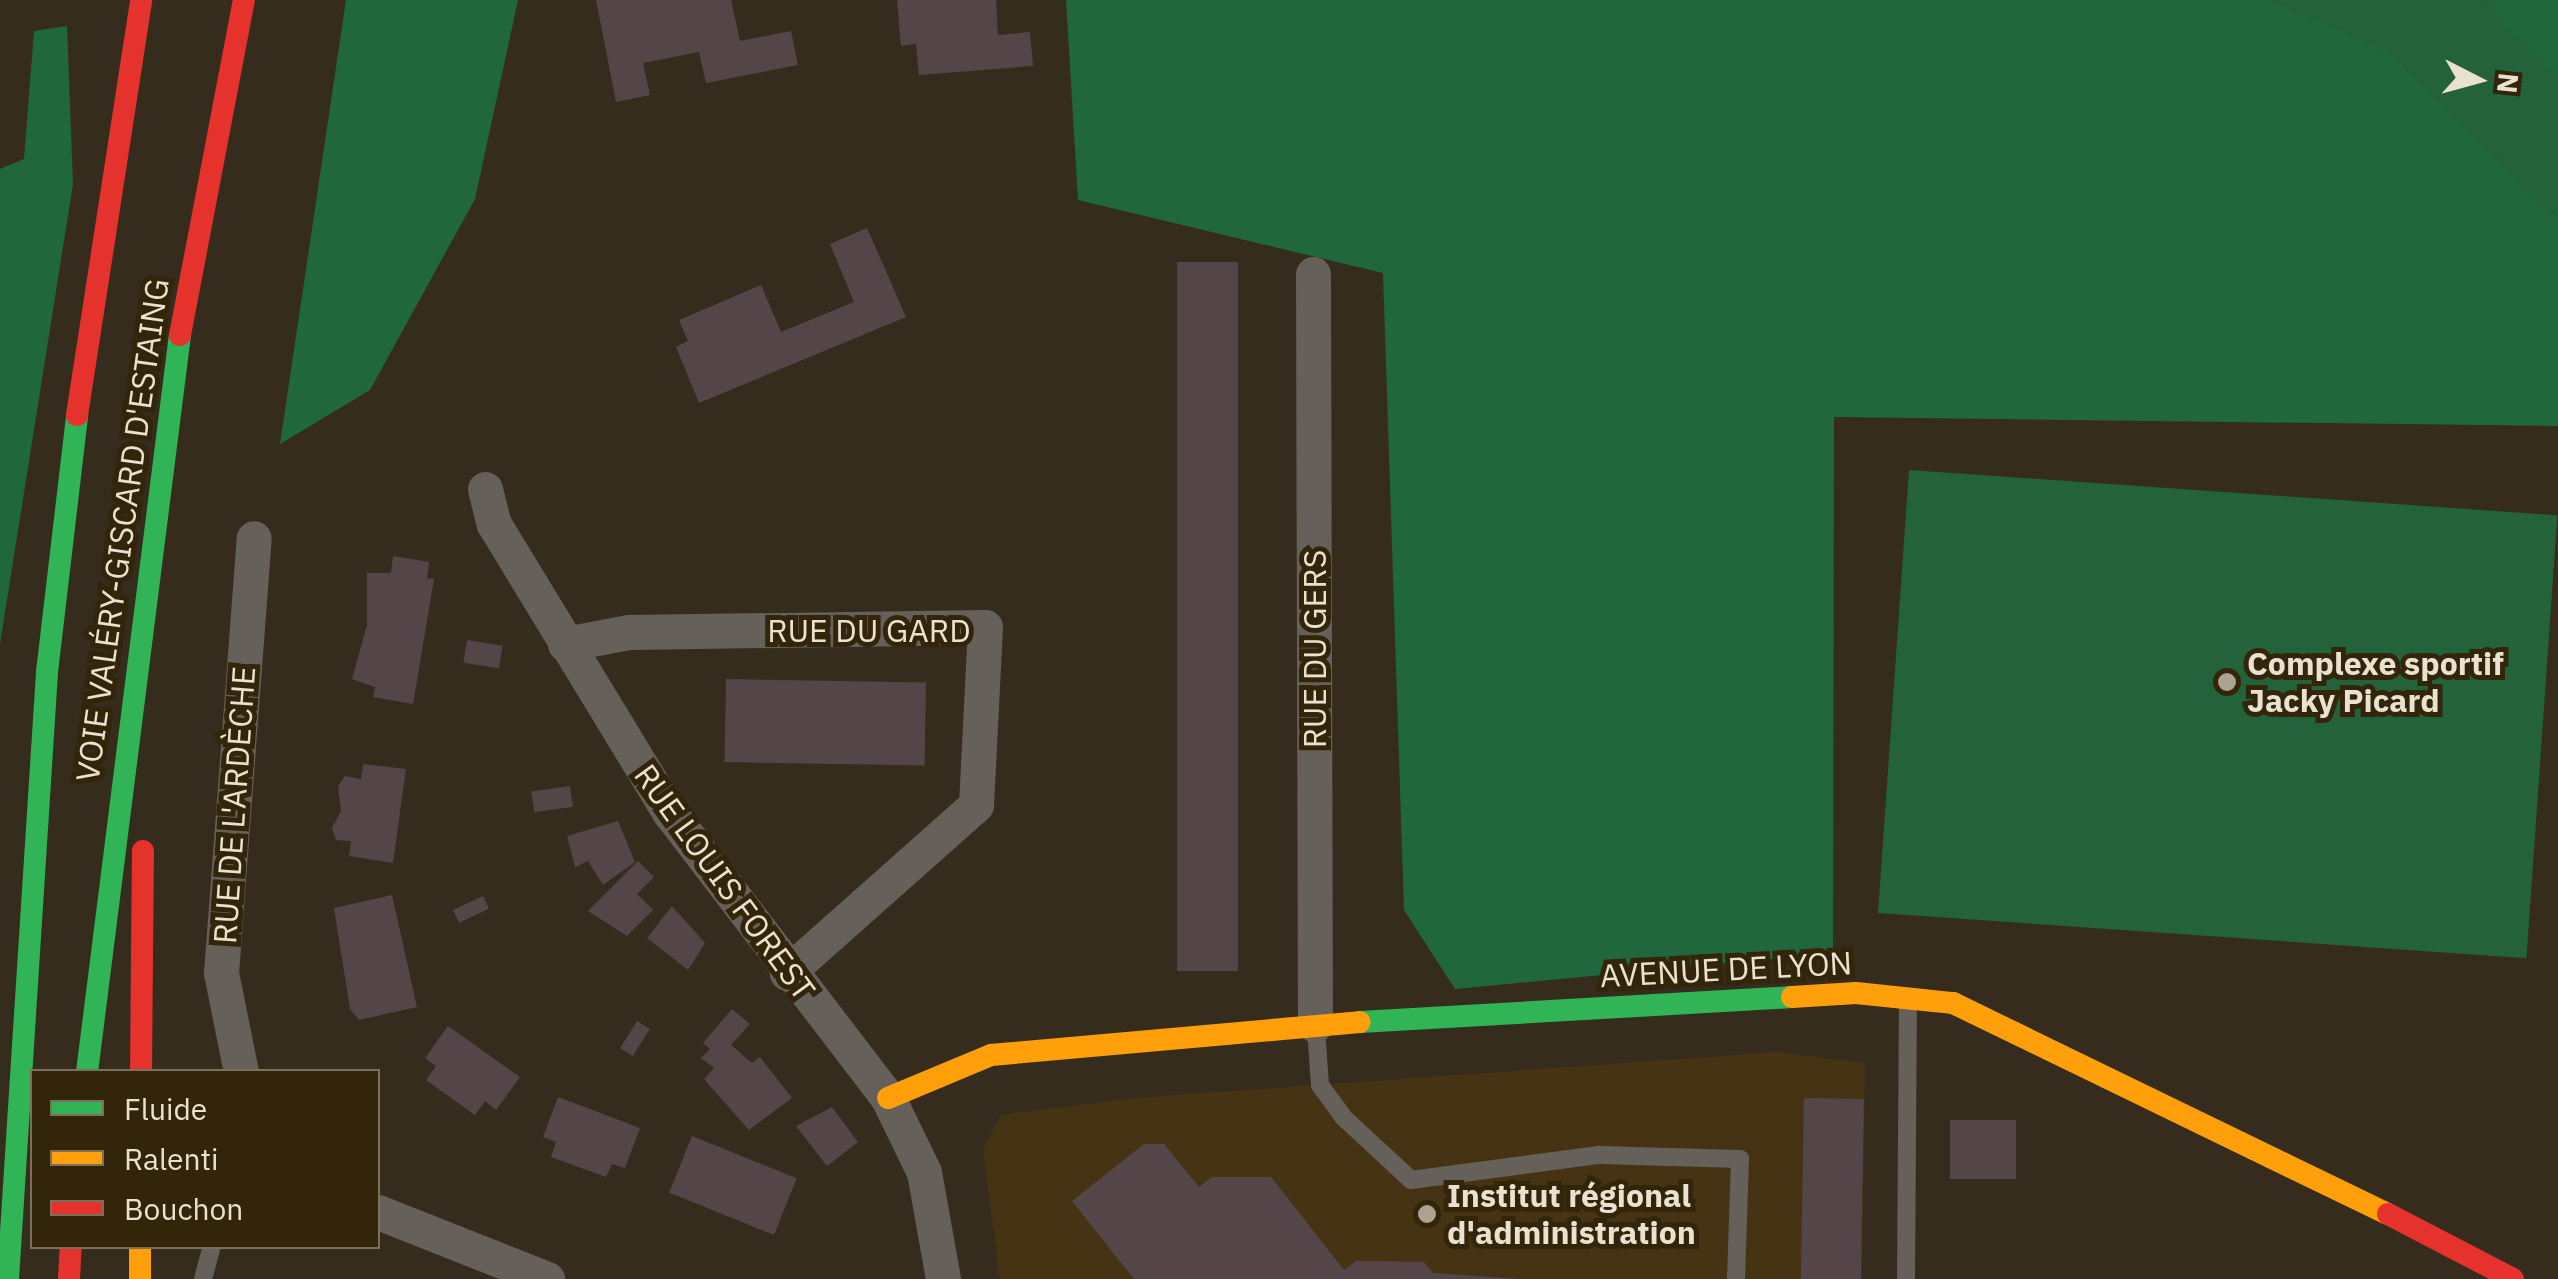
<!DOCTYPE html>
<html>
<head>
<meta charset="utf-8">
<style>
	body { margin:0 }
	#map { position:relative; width:2558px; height:1279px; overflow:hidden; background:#352c1e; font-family:"IBM Plex Sans",sans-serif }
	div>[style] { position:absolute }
	.built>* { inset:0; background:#453314 }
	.green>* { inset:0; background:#24623c; transform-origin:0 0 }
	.forest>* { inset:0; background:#21673e }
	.building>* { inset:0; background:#544648; transform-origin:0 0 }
	.lane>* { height:18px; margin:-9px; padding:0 9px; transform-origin:9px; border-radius:9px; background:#66605a }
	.street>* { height:35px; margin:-17.5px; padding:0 17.5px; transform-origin:17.5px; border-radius:17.5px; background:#66605a }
	.fast>* { height:22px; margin:-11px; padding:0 11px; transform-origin:11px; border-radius:11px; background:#30b455 }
	.slow>* { height:22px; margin:-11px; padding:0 11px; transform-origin:11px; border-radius:11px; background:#ff9f0a }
	.jam>* { height:22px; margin:-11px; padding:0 11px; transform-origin:11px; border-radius:11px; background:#e5322d }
	.dots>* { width:28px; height:28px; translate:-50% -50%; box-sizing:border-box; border:5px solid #33250a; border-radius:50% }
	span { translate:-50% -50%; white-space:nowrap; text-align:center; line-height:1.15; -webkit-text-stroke:10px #33250a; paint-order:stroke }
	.street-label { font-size:32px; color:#eae1d1 }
	.poi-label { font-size:32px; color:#eae1d1; font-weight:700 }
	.left { translate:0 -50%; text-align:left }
	.legend { position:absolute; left:30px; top:1069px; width:350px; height:180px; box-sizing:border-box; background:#33250a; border:2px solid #7c705a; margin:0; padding:12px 18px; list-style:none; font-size:30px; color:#eae1d1 }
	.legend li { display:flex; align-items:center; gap:20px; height:50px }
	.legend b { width:50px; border:2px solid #7c705a }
	.north { position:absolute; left:2428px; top:30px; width:100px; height:100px; -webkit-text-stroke:8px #33250a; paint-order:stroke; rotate:96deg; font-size:28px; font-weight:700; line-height:40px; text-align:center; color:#eae1d1 }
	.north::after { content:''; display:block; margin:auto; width:35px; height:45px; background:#eae1d1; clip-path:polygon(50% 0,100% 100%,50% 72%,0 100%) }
</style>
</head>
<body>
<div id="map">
	<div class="built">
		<div style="clip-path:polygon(1777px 1052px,1865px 1063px,1862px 1279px,1000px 1279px,983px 1149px,1001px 1115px,1133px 1098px)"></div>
	</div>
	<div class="green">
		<div style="clip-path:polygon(2271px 0,2484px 0,2558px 73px,2558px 217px,2387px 50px)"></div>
		<div style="left:1909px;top:470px;width:650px;height:444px;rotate:4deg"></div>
	</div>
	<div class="forest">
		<div style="clip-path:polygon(346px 0,518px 0,475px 199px,370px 390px,280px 444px)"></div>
		<div style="clip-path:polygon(1066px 0,2271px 0,2387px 50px,2558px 217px,2558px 426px,1834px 417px,1833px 953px,1455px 989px,1404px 910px,1383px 273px,1078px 200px)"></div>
		<div style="clip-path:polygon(2484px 0,2558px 0,2558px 73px,2541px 63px)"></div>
		<div style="clip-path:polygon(67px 26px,73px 184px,0 644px,0 169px,24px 159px,34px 31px)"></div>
	</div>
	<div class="building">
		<div style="clip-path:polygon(596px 0,731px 0,740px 41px,791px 31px,798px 65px,706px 83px,699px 52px,643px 63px,650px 95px,616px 102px)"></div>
		<div style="clip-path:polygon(897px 0,996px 0,998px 35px,1030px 32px,1033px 66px,919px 75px,916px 44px,901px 46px)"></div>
		<div style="clip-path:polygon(867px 228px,906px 317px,699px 403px,676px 347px,688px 341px,679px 320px,761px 285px,781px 332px,854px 302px,830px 244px)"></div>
		<div style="left:1238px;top:262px;width:709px;height:61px;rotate:90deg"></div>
		<div style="clip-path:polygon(393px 556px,429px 562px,427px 578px,434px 579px,413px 704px,373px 697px,375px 687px,352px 679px,367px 625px,367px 573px,391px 573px)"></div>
		<div style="left:467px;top:640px;width:36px;height:23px;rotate:9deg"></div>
		<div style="left:726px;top:679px;width:200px;height:83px;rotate:1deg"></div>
		<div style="clip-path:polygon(363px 764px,406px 769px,393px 863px,349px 856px,351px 841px,336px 840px,332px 828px,341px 811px,338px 786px,345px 776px,361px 779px)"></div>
		<div style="left:570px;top:786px;width:21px;height:39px;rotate:82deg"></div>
		<div style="clip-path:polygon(618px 821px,635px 862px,603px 885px,588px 861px,575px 867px,567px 836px)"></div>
		<div style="clip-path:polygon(638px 861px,654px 877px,637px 894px,653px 910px,627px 936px,588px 911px)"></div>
		<div style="clip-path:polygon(392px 895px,417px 1007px,359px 1020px,350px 1009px,334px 908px)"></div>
		<div style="left:483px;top:896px;width:14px;height:33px;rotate:65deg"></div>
		<div style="clip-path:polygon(672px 906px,705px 943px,688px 970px,647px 938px)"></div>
		<div style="clip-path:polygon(732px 1009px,750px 1024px,731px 1045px,752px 1063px,760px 1057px,792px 1098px,749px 1130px,704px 1079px,714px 1068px,701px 1058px,710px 1049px,703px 1043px)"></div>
		<div style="left:637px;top:1021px;width:15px;height:32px;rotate:32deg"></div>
		<div style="clip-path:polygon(448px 1026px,520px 1077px,496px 1110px,485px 1101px,475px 1115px,426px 1080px,436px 1066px,425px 1058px)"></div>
		<div style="clip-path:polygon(558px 1097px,640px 1128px,625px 1168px,612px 1164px,606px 1177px,551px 1157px,556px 1142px,543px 1137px)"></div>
		<div style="left:1804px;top:1098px;width:60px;height:181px;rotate:1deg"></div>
		<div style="clip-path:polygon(832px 1107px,858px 1142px,827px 1166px,796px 1126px)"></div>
		<div style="left:1950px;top:1120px;width:66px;height:59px"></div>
		<div style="left:692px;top:1136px;width:113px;height:61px;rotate:22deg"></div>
		<div style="clip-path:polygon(1144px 1144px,1164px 1144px,1199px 1187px,1212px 1177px,1271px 1177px,1344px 1270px,1356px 1261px,1424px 1262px,1433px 1273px,1521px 1279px,1134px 1279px,1072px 1201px)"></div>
	</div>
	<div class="lane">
		<div style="left:1316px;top:1028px;width:57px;rotate:86deg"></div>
		<div style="left:1320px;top:1085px;width:39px;rotate:54deg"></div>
		<div style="left:1343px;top:1117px;width:93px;rotate:42.8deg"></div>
		<div style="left:1411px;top:1180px;width:190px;rotate:-7.6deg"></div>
		<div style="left:1599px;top:1155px;width:141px;rotate:1.6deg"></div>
		<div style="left:1740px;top:1159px;width:120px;rotate:91.9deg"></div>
		<div style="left:203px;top:1279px;width:34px;rotate:-75deg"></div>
		<div style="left:1906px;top:1279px;width:276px;rotate:-89.6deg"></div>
	</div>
	<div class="street">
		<div style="left:1313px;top:274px;width:751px;rotate:89.85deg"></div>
		<div style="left:485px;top:489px;width:36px;rotate:76deg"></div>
		<div style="left:494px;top:524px;width:338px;rotate:58.7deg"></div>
		<div style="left:670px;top:813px;width:359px;rotate:52.6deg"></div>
		<div style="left:888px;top:1098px;width:82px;rotate:64.1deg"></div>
		<div style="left:924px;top:1172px;width:109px;rotate:79.9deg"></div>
		<div style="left:565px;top:644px;width:65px;rotate:-10.6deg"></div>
		<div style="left:629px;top:632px;width:356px;rotate:-0.8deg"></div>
		<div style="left:985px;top:627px;width:178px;rotate:92.9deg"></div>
		<div style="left:976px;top:805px;width:253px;rotate:138.4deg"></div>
		<div style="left:241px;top:1072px;width:101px;rotate:-101.4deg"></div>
		<div style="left:221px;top:973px;width:436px;rotate:-85.7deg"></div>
		<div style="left:378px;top:1212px;width:182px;rotate:21.6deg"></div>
	</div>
	<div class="fast">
		<div style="left:1360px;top:1022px;width:433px;rotate:-3.3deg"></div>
		<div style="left:87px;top:1072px;width:743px;rotate:-82.81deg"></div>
		<div style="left:8px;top:1279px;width:608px;rotate:-86.32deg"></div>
		<div style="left:47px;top:672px;width:259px;rotate:-83.3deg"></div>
	</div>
	<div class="slow">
		<div style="left:1792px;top:997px;width:64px;rotate:-3.6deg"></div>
		<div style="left:1856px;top:993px;width:98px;rotate:5.9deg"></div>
		<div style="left:1953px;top:1003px;width:483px;rotate:25.9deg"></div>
		<div style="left:888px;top:1098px;width:112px;rotate:-22.7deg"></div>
		<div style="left:991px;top:1055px;width:370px;rotate:-5.1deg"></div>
		<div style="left:140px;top:1246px;width:33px;rotate:90deg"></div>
	</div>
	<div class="jam">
		<div style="left:180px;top:335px;width:341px;rotate:-79.2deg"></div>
		<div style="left:77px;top:415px;width:420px;rotate:-81.2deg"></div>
		<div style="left:141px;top:1072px;width:221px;rotate:-89.5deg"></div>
		<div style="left:2388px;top:1214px;width:141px;rotate:27.5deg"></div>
		<div style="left:69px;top:1279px;width:33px;rotate:-87deg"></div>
	</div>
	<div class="dots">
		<div style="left:2227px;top:682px;background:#aba292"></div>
		<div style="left:1427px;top:1214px;background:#aba292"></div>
	</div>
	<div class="street-label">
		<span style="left:122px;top:530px;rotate:-82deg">VOIE VALÉRY-GISCARD D'ESTAING</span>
		<span style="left:869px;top:630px">RUE DU GARD</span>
		<span style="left:1314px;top:649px;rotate:-90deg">RUE DU GERS</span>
		<span style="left:234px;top:805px;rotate:-86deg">RUE DE L'ARDÈCHE</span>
		<span style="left:725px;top:882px;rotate:54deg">RUE LOUIS FOREST</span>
		<span style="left:1726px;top:969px;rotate:-3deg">AVENUE DE LYON</span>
	</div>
	<div class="poi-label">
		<span class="left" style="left:2247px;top:682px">Complexe sportif<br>Jacky Picard</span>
		<span class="left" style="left:1447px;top:1214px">Institut régional<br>d'administration</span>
	</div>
	<ul class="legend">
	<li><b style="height:12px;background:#30b455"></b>Fluide</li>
	<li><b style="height:12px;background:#ff9f0a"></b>Ralenti</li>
	<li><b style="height:12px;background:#e5322d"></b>Bouchon</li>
	</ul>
	<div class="north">N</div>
</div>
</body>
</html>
